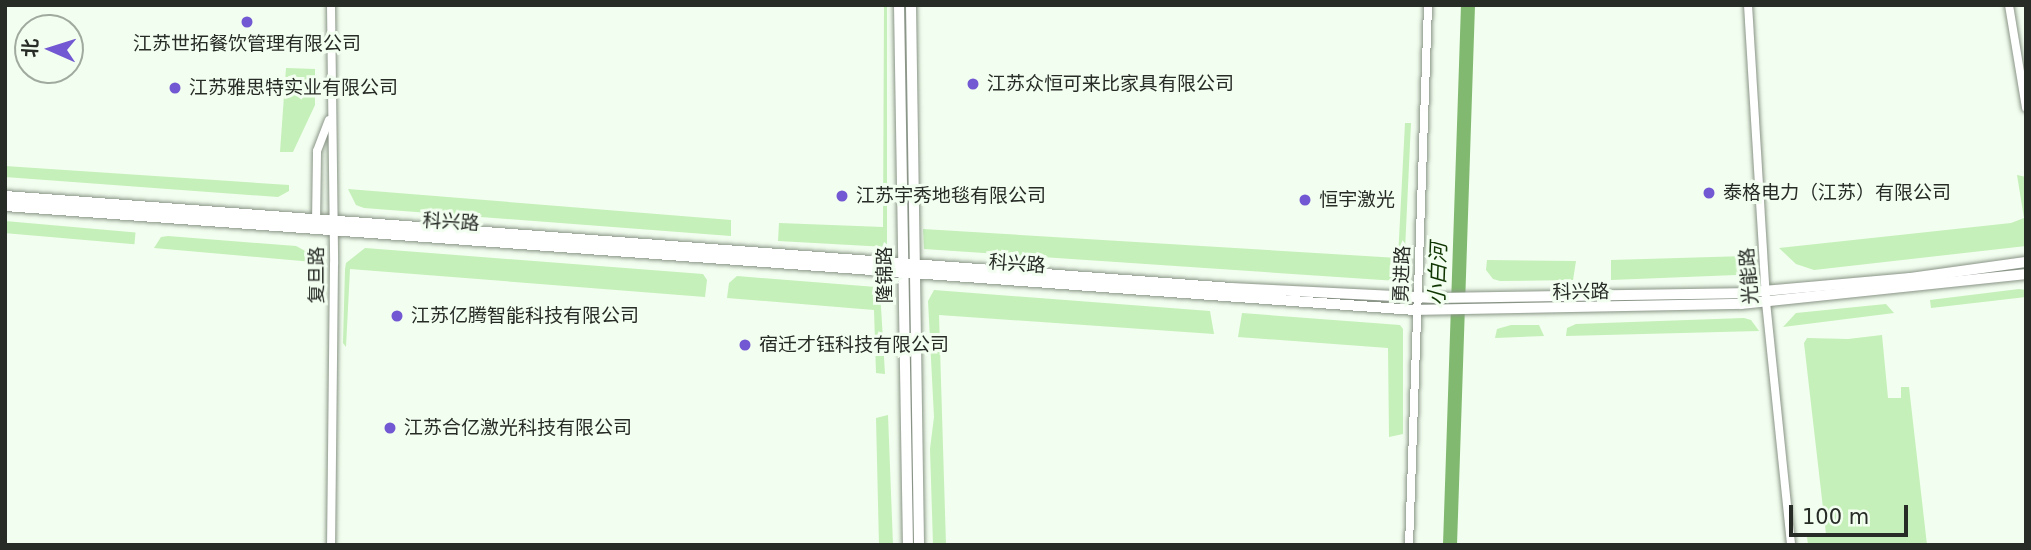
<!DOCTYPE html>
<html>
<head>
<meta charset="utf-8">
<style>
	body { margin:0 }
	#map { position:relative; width:2031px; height:550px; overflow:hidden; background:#f2feef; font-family:"DejaVu Sans","Noto Sans SC",sans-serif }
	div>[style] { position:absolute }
	.green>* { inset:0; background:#c5f0b9; transform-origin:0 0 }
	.river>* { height:14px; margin:-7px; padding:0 7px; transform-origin:7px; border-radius:7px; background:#80b96f }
	.roads { filter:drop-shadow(0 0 2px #889385) drop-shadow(0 0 2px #889385) }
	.tertiary>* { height:8px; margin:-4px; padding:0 4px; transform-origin:4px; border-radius:4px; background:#fff }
	.secondary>* { height:10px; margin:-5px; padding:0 5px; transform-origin:5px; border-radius:5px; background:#fff }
	.dots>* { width:19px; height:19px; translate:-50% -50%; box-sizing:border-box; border:4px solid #f2feef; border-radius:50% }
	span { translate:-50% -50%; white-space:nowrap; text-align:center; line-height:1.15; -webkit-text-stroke:6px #f2feef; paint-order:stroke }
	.poi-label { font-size:19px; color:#282c27 }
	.left { translate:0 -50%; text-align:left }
	.street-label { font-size:19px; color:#282c27 }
	.water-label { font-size:21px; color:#0f3501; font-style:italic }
	.frame { position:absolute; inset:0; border:7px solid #282c27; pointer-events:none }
	.north { position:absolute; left:14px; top:14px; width:70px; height:70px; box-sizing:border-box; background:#f2feef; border:2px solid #a1aa9f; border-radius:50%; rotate:273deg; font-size:19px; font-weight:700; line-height:28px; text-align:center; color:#282c27 }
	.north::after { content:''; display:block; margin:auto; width:24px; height:32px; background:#7258d2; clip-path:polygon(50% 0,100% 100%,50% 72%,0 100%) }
	.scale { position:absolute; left:1789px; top:505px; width:119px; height:32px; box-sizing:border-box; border:4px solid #282c27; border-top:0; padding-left:9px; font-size:21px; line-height:24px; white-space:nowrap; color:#282c27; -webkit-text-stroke:5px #f2feef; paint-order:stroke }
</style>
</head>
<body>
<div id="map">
	<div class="green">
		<div style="clip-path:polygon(884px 5px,887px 5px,887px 247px,778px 241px,779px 223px,883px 227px)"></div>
		<div style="clip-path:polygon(286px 68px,315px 69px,315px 105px,293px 152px,280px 152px)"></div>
		<div style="clip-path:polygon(1405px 123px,1411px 123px,1404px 271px,1397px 281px,924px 249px,923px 229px,1398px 258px)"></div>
		<div style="clip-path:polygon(5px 166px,289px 185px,289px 191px,278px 197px,5px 177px)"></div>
		<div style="clip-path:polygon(2017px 175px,2026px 177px,2026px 246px,1814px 270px,1796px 264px,1779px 248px,2011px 223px,2024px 218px)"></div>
		<div style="clip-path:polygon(348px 189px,731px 220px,731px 236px,364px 208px,356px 205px)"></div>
		<div style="left:5px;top:221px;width:131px;height:12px;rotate:5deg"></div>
		<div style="clip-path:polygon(168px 236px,296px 246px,309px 253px,313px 262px,154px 248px,161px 237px)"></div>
		<div style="clip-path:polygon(365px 248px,703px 274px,707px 280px,705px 297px,350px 269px,346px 347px,343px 343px,345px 269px,346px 263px)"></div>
		<div style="clip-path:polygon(1746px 256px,1748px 264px,1736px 275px,1611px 280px,1611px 260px)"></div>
		<div style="clip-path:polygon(1487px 260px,1576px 261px,1573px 280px,1500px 281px,1493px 279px,1486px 270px)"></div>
		<div style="clip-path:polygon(737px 276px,876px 287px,880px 290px,885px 374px,876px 373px,874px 310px,727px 298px,729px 283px)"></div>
		<div style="clip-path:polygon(2019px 289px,2026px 290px,2026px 297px,1931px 308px,1930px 300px)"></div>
		<div style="clip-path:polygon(934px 290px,1210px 311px,1214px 334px,939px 315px,946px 545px,933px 545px,930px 449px,934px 417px,928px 301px)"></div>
		<div style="clip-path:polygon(1886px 304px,1894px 313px,1783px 327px,1796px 313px)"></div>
		<div style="clip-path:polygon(1242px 313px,1400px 325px,1403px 329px,1403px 434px,1389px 437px,1388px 348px,1238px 337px)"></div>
		<div style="clip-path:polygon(1744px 318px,1751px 320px,1759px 331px,1566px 336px,1567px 328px,1576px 324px)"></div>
		<div style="clip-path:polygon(1511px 325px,1539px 325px,1544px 336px,1495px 338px,1497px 329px)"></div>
		<div style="clip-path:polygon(1882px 335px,1888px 398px,1901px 398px,1901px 387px,1909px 387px,1927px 545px,1808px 545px,1807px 537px,1826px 534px,1804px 343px,1807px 338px,1848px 339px)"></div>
		<div style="clip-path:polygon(888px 415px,893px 545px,879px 545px,876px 418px)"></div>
	</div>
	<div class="river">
		<div style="left:1450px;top:545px;width:540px;rotate:-88.09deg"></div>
	</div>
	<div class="roads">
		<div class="tertiary">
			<div style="left:331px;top:5px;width:259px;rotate:89.3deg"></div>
			<div style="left:334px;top:264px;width:281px;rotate:90.6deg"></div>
			<div style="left:1748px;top:5px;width:298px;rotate:86.5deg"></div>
			<div style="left:1766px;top:302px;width:244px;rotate:84.1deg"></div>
			<div style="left:2009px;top:5px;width:104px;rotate:80.6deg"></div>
			<div style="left:316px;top:224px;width:73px;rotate:-89.2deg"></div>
			<div style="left:317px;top:151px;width:33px;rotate:-69deg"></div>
			<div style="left:1409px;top:545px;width:540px;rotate:-87.98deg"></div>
		</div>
		<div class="secondary">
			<div style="left:899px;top:5px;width:540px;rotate:89.05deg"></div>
			<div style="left:911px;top:5px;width:540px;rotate:89.15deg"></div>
			<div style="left:5px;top:196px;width:1229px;rotate:4.29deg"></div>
			<div style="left:1231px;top:288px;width:205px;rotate:2.8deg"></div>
			<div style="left:1436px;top:298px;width:305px;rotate:-0.9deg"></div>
			<div style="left:1741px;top:293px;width:170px;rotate:-5.1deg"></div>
			<div style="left:1910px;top:278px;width:117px;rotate:-7.9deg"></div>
			<div style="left:5px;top:206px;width:1415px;rotate:4.22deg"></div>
			<div style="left:1416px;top:310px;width:325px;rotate:-1.1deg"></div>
			<div style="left:1741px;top:304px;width:287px;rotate:-6deg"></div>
		</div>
	</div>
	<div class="dots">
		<div style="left:247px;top:22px;background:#7258d2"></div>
		<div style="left:973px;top:84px;background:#7258d2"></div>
		<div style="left:175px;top:88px;background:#7258d2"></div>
		<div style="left:1709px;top:193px;background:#7258d2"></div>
		<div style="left:842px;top:196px;background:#7258d2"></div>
		<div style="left:1305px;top:200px;background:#7258d2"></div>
		<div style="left:397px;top:316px;background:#7258d2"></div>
		<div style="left:745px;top:345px;background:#7258d2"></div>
		<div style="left:390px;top:428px;background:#7258d2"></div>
	</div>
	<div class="poi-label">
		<span style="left:247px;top:44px">江苏世拓餐饮管理有限公司</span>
		<span class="left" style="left:987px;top:84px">江苏众恒可来比家具有限公司</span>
		<span class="left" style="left:189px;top:88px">江苏雅思特实业有限公司</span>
		<span class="left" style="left:1723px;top:193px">泰格电力（江苏）有限公司</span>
		<span class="left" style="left:856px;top:196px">江苏宇秀地毯有限公司</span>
		<span class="left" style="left:1319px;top:200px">恒宇激光</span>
		<span class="left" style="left:411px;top:316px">江苏亿腾智能科技有限公司</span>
		<span class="left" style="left:759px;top:345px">宿迁才钰科技有限公司</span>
		<span class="left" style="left:404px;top:428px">江苏合亿激光科技有限公司</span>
	</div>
	<div class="street-label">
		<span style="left:451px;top:222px;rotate:4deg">科兴路</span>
		<span style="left:1017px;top:264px;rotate:4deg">科兴路</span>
		<span style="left:1402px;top:274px;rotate:-88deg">勇进路</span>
		<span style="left:317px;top:275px;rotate:-90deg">复旦路</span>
		<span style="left:885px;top:275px;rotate:-90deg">隆锦路</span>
		<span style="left:1749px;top:276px;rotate:-94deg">光能路</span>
		<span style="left:1581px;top:292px;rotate:-1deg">科兴路</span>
	</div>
	<div class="water-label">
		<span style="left:1438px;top:274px;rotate:-88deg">小白河</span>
	</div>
	<div class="frame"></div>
	<div class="north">北</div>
	<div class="scale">100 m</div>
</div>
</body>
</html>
